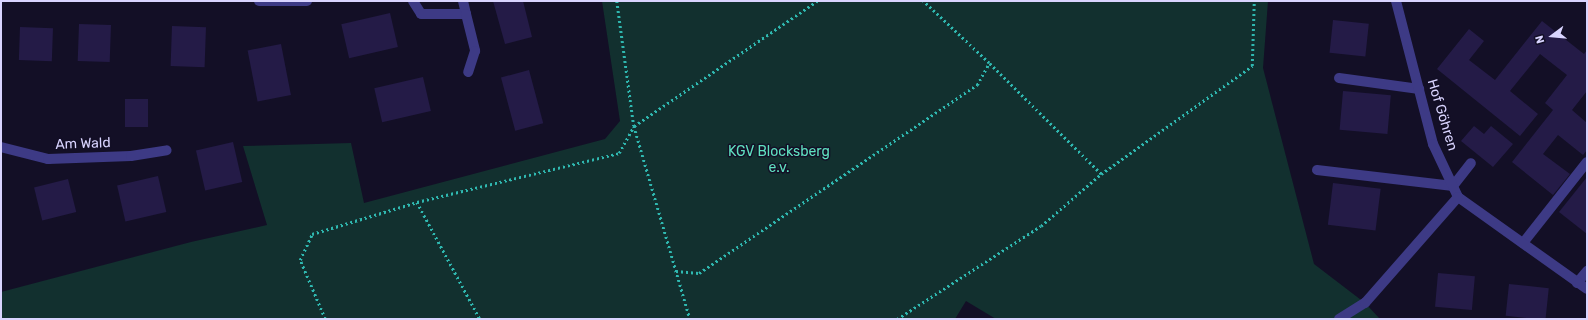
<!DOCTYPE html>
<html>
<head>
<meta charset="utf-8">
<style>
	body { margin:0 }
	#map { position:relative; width:1588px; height:320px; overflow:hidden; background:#130f26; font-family:Rubik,sans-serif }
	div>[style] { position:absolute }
	.green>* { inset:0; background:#12302f }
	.building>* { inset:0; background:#241b47; transform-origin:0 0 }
	.path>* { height:2.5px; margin-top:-1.25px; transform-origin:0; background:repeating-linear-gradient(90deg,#2fb8b0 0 2px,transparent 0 5px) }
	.lane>* { height:10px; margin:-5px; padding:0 5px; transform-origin:5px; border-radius:5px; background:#3d3a85 }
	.street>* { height:10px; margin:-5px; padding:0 5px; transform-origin:5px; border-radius:5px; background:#3d3a85 }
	span { translate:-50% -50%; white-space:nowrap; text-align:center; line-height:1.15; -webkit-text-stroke:3px #130f26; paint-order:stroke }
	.street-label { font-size:14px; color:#d9d4ff }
	.park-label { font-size:14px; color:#5fe0c0 }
	.frame { position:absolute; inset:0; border:2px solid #d9d4ff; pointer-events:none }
	.north { position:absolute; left:1532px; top:16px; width:40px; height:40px; -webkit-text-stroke:3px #130f26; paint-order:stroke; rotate:254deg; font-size:11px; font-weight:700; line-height:16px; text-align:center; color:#d9d4ff }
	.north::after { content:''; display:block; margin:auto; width:14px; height:18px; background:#d9d4ff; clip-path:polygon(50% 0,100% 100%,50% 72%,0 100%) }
</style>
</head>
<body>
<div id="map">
	<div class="green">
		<div style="clip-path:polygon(602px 1px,1268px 1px,1263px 68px,1314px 264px,1365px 303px,1380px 319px,996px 319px,966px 301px,955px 319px,1px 319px,1px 292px,191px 242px,267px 225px,243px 146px,351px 143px,364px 203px,605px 139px,620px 121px)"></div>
	</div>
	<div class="building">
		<div style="clip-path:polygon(493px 1px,523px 1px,532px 37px,505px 44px)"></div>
		<div style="left:390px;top:13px;width:35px;height:50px;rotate:77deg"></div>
		<div style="left:1333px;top:20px;width:36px;height:33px;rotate:6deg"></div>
		<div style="clip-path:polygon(1542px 21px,1584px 54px,1587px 50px,1587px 91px,1572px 110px,1587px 123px,1587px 150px,1583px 155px,1558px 135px,1543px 154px,1570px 174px,1553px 195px,1512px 162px,1553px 110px,1545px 103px,1567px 75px,1540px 54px,1510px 91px,1538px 114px,1520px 136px,1437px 69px,1469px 29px,1484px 41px,1469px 60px,1495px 80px)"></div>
		<div style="left:79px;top:24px;width:32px;height:37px;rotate:2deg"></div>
		<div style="left:172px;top:26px;width:34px;height:40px;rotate:2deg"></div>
		<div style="left:20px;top:27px;width:33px;height:33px;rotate:2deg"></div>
		<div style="left:281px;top:44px;width:52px;height:34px;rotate:79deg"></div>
		<div style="left:529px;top:70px;width:55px;height:29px;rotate:75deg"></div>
		<div style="left:423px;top:77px;width:35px;height:50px;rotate:77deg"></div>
		<div style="left:1343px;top:91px;width:48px;height:39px;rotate:5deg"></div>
		<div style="left:125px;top:99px;width:23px;height:28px"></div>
		<div style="clip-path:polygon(1474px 126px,1484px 134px,1491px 126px,1513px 144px,1493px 167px,1461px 141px)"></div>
		<div style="left:233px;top:142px;width:41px;height:38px;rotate:77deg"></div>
		<div style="left:158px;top:176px;width:37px;height:42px;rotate:77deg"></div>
		<div style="clip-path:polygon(1587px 177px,1587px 234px,1559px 212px)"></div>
		<div style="left:68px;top:179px;width:34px;height:35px;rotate:76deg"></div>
		<div style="left:1333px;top:183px;width:48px;height:42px;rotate:7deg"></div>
		<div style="left:1438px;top:273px;width:37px;height:34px;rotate:5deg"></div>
		<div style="left:1509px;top:284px;width:40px;height:32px;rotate:6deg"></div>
	</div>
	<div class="path">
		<div style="left:617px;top:1px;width:126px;rotate:82.3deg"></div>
		<div style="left:634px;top:126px;width:201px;rotate:73.8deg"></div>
		<div style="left:1101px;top:174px;width:186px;rotate:-35.6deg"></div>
		<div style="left:1252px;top:66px;width:65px;rotate:-88.2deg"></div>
		<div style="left:417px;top:202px;width:133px;rotate:61.7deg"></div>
		<div style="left:676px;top:271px;width:23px;rotate:5deg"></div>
		<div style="left:699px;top:273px;width:336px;rotate:-34.1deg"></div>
		<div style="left:977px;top:85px;width:25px;rotate:-61deg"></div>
		<div style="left:325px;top:319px;width:64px;rotate:-113deg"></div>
		<div style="left:300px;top:260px;width:29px;rotate:-65deg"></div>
		<div style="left:312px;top:234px;width:110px;rotate:-16.9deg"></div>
		<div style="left:417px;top:202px;width:208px;rotate:-13.6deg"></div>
		<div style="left:619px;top:153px;width:31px;rotate:-61deg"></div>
		<div style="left:634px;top:126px;width:222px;rotate:-34.3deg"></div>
		<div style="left:897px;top:319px;width:171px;rotate:-32.9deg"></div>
		<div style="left:1041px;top:226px;width:79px;rotate:-40.9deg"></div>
		<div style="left:1101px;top:174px;width:158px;rotate:-135.3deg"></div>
		<div style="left:989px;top:63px;width:91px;rotate:-136.8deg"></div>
	</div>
	<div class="lane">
		<div style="left:1339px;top:78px;width:81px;rotate:7.8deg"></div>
		<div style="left:1317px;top:170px;width:137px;rotate:6.7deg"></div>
		<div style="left:1453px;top:186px;width:29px;rotate:-52deg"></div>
		<div style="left:1523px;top:243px;width:103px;rotate:-51.7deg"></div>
		<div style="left:1577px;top:283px;width:16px;rotate:-50deg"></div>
	</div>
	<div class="street">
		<div style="left:259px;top:1px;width:48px"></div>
		<div style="left:413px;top:1px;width:15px;rotate:58deg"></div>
		<div style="left:421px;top:14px;width:45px"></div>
		<div style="left:466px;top:14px;width:13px;rotate:-103deg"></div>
		<div style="left:1396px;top:1px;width:148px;rotate:75.5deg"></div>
		<div style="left:1433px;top:144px;width:59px;rotate:64.7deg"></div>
		<div style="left:1458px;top:197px;width:158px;rotate:35.5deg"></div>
		<div style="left:466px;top:14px;width:38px;rotate:76deg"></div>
		<div style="left:475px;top:51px;width:22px;rotate:108deg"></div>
		<div style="left:1px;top:147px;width:49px;rotate:14.3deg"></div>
		<div style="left:48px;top:159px;width:83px;rotate:-2.1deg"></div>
		<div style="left:131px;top:156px;width:36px;rotate:-9deg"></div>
		<div style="left:1339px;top:319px;width:31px;rotate:-32deg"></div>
		<div style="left:1365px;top:303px;width:141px;rotate:-48.7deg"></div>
	</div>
	<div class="street-label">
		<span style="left:1442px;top:115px;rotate:73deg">Hof Göhren</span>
		<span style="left:83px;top:144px;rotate:-2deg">Am Wald</span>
	</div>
	<div class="park-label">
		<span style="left:779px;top:160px">KGV Blocksberg<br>e.v.</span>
	</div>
	<div class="frame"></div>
	<div class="north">N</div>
</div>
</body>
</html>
